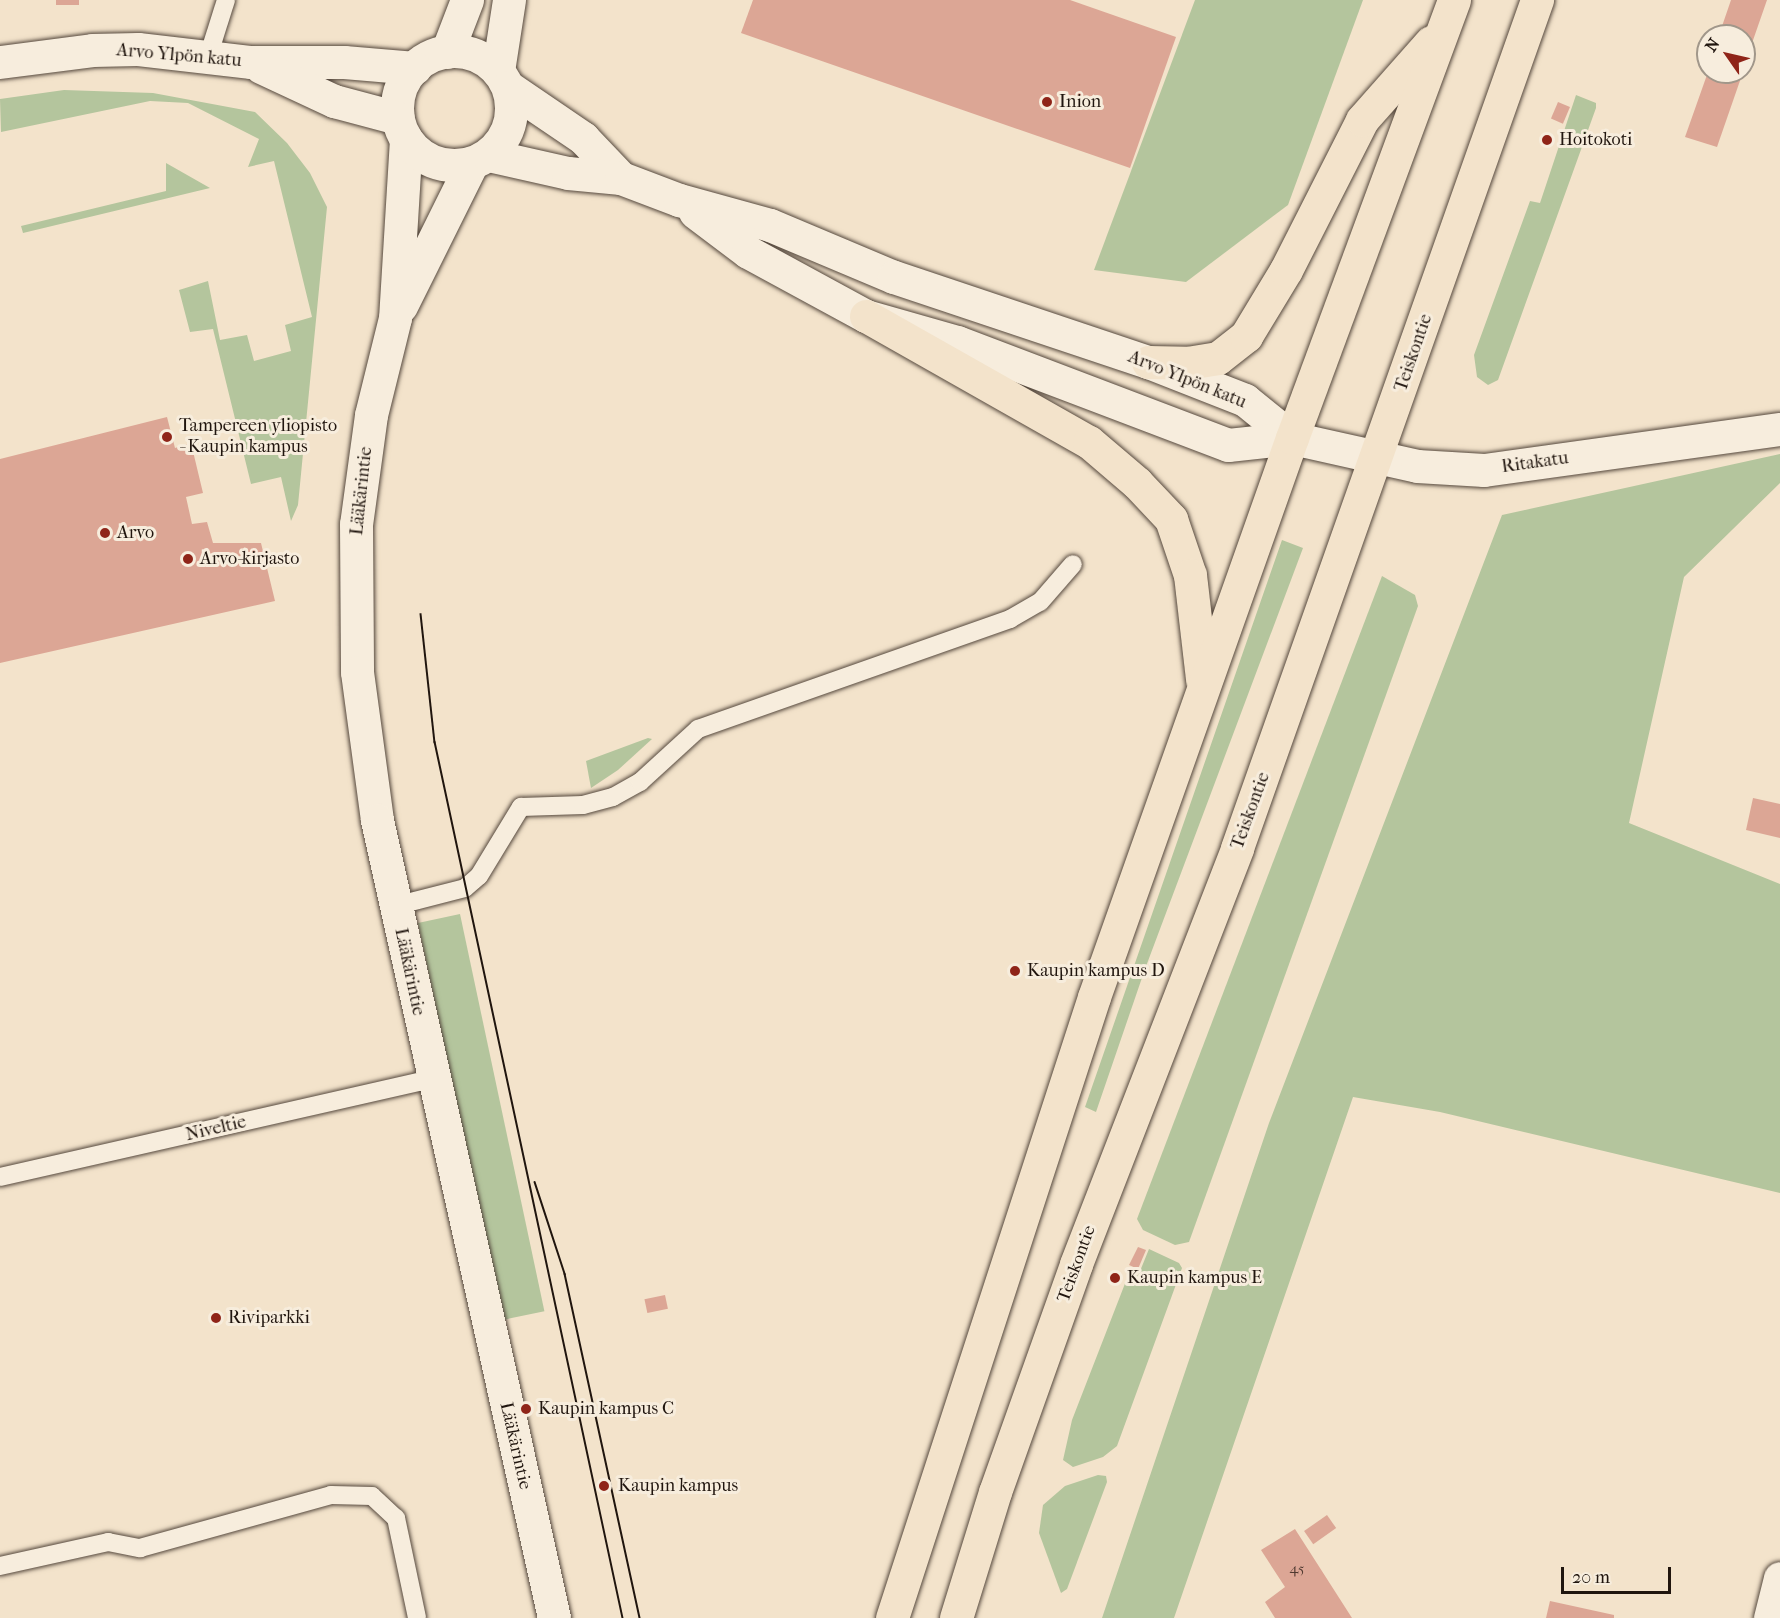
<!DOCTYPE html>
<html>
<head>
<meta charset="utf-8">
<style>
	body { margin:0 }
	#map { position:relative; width:1780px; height:1618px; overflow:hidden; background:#f3e3cb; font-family:"IM FELL French Canon",serif }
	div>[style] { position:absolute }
	.green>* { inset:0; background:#b4c59d; transform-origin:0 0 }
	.building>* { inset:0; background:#dca695; transform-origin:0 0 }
	.roads { filter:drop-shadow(0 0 2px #55483d) drop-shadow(0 0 2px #55483d) }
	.lane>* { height:18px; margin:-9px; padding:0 9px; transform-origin:9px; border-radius:9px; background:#f7eddd }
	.street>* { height:33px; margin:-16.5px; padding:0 16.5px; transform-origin:16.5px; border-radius:16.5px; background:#f7eddd }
	.secondary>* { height:33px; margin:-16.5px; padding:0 16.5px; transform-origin:16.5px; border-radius:16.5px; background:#f7eddd }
	.secondary>.ring { margin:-16.5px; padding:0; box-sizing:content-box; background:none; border:33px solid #f7eddd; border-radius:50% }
	.highway>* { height:33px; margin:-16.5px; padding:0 16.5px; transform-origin:16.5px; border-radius:16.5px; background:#f3e3cb }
	.tram>* { height:1.5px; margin:-0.75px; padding:0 0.75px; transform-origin:0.75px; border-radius:0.75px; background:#20150e }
	.dots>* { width:16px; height:16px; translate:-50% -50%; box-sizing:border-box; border:3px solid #f7eddd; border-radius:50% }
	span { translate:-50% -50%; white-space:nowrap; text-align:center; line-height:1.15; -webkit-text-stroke:6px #f7eddd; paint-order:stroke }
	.number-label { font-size:15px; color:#4f3930 }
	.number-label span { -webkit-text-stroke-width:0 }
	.street-label { font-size:18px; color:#20150e }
	.poi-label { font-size:18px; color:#20150e }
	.left { translate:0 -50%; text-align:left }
	.north { position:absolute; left:1696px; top:24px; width:60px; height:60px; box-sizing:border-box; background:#f7eddd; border:2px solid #a1978a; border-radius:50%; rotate:304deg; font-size:16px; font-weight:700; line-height:24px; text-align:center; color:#20150e }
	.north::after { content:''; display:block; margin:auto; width:21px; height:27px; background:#8f2418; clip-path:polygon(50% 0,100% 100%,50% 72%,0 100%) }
	.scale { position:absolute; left:1561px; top:1567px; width:110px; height:27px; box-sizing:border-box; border:3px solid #20150e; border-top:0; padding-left:8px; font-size:18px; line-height:21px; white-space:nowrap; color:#20150e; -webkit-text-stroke:4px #f7eddd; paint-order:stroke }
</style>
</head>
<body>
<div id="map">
	<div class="green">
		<div style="clip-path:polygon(1195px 0,1363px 0,1288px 205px,1186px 282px,1094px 270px)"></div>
		<div style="clip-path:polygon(64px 90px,153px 93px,255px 112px,287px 143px,310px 173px,327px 207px,298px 505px,291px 521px,281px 477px,251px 484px,213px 329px,190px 332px,179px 290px,208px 281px,220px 340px,247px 335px,254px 361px,291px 351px,285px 325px,312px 317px,274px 161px,248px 167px,259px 139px,188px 103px,150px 101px,1px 132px,0 99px)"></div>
		<div style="clip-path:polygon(1576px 95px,1596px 103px,1596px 108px,1498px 380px,1488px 385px,1477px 377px,1474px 355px,1530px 201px,1540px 203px)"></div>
		<div style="clip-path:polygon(166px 163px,210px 188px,23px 233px,21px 226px,166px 191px)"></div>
		<div style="clip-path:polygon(1780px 454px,1780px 483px,1684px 577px,1629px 823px,1780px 884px,1780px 1193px,1440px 1112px,1353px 1097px,1174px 1618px,1102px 1618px,1269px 1123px,1502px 515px)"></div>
		<div style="clip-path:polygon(1282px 540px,1303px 548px,1145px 969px,1096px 1112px,1085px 1107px)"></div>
		<div style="clip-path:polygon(1382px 576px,1415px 595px,1418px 606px,1189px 1242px,1175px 1245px,1143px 1230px,1137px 1219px)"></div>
		<div style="clip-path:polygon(648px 738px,652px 739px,618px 770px,591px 788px,586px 761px)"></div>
		<div style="left:460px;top:914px;width:406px;height:43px;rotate:78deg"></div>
		<div style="clip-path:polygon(1149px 1249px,1179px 1263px,1182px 1268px,1117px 1446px,1103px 1457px,1073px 1467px,1063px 1460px,1072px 1420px,1126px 1281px,1135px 1273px,1138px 1276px)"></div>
		<div style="clip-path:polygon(1098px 1475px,1106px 1476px,1107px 1482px,1067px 1589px,1061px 1593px,1039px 1533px,1043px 1505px,1065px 1486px)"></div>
	</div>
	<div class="building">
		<div style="left:56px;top:0;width:23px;height:5px"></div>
		<div style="clip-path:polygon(753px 0,1070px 0,1176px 37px,1130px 168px,741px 33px)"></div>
		<div style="clip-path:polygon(1731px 0,1767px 0,1751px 46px,1744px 44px,1744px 36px,1719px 35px)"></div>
		<div style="clip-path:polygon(1708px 72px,1743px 72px,1717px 147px,1685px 137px)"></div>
		<div style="left:1558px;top:102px;width:13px;height:18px;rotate:23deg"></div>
		<div style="clip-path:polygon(167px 417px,175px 448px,191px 443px,203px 493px,186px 497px,192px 524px,207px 522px,213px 543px,261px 543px,275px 601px,0 663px,0 459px)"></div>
		<div style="clip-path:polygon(1753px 798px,1780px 804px,1780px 838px,1746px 830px)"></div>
		<div style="clip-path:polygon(1138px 1247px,1146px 1250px,1138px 1269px,1129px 1265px)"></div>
		<div style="left:665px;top:1295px;width:14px;height:21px;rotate:78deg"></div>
		<div style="left:1327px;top:1515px;width:16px;height:28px;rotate:55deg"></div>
		<div style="clip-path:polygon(1295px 1529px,1352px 1618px,1275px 1618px,1265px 1602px,1285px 1587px,1261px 1550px)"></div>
		<div style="clip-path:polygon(1550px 1601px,1614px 1615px,1614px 1618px,1546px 1618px)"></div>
	</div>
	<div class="roads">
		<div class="lane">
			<div style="left:208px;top:57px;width:60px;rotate:-72.5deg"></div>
			<div style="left:395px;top:906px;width:72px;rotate:-14.4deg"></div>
			<div style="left:465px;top:888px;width:18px;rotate:-41deg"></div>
			<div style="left:479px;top:876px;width:81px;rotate:-58.7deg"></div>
			<div style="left:521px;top:807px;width:62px;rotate:-1.8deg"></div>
			<div style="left:583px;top:805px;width:31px;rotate:-15deg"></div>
			<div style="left:613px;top:797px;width:31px;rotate:-29deg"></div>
			<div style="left:640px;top:782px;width:79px;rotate:-42.4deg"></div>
			<div style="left:698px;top:729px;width:331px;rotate:-19.4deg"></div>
			<div style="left:1010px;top:619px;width:34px;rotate:-30deg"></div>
			<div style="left:1040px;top:602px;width:50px;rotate:-49deg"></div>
			<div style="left:0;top:1177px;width:443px;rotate:-12.8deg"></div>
			<div style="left:0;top:1566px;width:111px;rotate:-12.5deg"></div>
			<div style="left:108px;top:1542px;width:33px;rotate:11deg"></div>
			<div style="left:140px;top:1548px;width:198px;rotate:-15.5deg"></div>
			<div style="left:331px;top:1495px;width:41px;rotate:1.4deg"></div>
			<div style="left:372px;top:1496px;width:33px;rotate:43deg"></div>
			<div style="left:396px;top:1518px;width:102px;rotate:78.1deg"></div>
		</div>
		<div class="street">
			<div style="left:447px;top:52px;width:56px;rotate:-69deg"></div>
			<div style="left:498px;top:71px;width:72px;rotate:-81.2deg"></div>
			<div style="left:406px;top:139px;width:179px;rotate:93.5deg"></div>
			<div style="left:395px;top:318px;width:100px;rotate:103.9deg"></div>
			<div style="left:371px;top:415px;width:110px;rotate:97.8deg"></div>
			<div style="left:356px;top:524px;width:148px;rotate:89.6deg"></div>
			<div style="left:357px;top:672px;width:149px;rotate:82.3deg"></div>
			<div style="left:377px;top:820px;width:817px;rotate:77.49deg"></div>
			<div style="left:401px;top:306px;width:160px;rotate:-63.6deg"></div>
			<div style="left:1292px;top:438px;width:128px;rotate:12.6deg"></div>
			<div style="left:1417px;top:466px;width:67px;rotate:3.4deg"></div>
			<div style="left:1484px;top:470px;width:299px;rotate:-7.9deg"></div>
			<div style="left:1770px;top:1618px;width:41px;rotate:-76deg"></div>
		</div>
		<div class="secondary">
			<div class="ring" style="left:397px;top:51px;width:81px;height:81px"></div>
			<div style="left:0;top:62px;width:93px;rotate:-7.4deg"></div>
			<div style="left:92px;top:50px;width:46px;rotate:-1.2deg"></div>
			<div style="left:138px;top:49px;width:114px;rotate:6.6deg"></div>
			<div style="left:251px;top:62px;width:93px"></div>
			<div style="left:344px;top:62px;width:71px;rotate:4.8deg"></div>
			<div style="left:261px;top:67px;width:81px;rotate:25deg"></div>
			<div style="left:334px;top:101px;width:66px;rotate:14.9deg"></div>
			<div style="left:508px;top:87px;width:91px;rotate:34.2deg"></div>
			<div style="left:583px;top:138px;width:55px;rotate:46.5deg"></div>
			<div style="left:488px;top:155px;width:82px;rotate:12.7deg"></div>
			<div style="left:568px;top:173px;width:53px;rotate:5.4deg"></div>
			<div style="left:621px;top:178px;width:62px;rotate:20.8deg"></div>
			<div style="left:679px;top:200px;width:94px;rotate:15.4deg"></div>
			<div style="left:770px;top:225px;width:134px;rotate:22.8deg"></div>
			<div style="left:894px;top:277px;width:268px;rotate:18.5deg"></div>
			<div style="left:1148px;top:362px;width:104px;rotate:21.4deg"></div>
			<div style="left:1245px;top:400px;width:60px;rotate:39deg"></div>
			<div style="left:695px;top:212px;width:66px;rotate:37deg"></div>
			<div style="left:748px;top:252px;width:134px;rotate:28.5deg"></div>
			<div style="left:866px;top:316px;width:95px;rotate:15.9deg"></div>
			<div style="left:957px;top:342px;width:290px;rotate:20.8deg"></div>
			<div style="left:1228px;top:445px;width:64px;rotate:-6.2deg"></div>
		</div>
		<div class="highway">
			<div style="left:866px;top:316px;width:256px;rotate:29.5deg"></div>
			<div style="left:1089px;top:442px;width:63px;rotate:40.5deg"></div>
			<div style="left:1137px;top:483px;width:50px;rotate:46.6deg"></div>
			<div style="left:1171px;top:519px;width:59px;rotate:71.3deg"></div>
			<div style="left:1190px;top:575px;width:105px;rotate:83.4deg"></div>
			<div style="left:1148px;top:362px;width:39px;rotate:1deg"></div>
			<div style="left:1187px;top:363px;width:31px;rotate:-9deg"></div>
			<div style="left:1218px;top:358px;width:36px;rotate:-38deg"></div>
			<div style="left:1246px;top:336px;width:77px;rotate:-58.8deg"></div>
			<div style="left:1286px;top:270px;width:168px;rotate:-63.1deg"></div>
			<div style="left:1362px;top:120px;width:104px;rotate:-48.5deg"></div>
			<div style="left:892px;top:1618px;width:653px;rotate:-71.98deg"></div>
			<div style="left:1094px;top:997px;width:593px;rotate:-70.5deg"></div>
			<div style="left:1292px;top:438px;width:467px;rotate:-69.7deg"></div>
			<div style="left:956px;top:1618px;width:132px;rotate:-72.8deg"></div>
			<div style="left:995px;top:1492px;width:242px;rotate:-70.4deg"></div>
			<div style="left:1076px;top:1264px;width:446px;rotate:-68.8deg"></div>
			<div style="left:1237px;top:848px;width:900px;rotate:-70.52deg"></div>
		</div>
	</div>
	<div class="tram">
		<div style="left:421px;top:614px;width:129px;rotate:83.8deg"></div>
		<div style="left:435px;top:742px;width:896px;rotate:77.89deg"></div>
		<div style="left:535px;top:1182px;width:97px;rotate:71.9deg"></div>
		<div style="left:565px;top:1274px;width:352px;rotate:77.7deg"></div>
	</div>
	<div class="dots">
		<div style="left:1047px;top:102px;background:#8f2418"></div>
		<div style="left:1547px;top:140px;background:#8f2418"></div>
		<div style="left:167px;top:437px;background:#8f2418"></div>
		<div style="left:105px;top:533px;background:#8f2418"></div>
		<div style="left:188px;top:559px;background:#8f2418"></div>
		<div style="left:1015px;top:971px;background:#8f2418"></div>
		<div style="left:1115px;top:1278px;background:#8f2418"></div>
		<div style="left:216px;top:1318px;background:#8f2418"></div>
		<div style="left:526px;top:1409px;background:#8f2418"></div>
		<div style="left:604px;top:1486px;background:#8f2418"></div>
	</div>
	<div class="number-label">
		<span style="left:1297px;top:1569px">45</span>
	</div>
	<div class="street-label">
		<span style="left:179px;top:56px;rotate:5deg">Arvo Ylpön katu</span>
		<span style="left:1414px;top:353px;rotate:-71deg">Teiskontie</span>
		<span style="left:1187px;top:380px;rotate:22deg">Arvo Ylpön katu</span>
		<span style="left:1535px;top:463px;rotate:-8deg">Ritakatu</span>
		<span style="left:362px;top:491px;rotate:-84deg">Lääkärintie</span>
		<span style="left:1251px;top:811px;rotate:-70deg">Teiskontie</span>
		<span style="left:409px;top:972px;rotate:78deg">Lääkärintie</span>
		<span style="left:216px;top:1129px;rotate:-13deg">Niveltie</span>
		<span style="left:1077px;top:1264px;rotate:-70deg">Teiskontie</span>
		<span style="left:515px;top:1446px;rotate:77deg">Lääkärintie</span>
	</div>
	<div class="poi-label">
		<span class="left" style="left:1059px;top:102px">Inion</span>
		<span class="left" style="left:1559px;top:140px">Hoitokoti</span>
		<span class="left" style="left:179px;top:437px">Tampereen yliopisto<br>- Kaupin kampus</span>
		<span class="left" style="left:117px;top:533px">Arvo</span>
		<span class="left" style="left:200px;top:559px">Arvo-kirjasto</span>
		<span class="left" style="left:1027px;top:971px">Kaupin kampus D</span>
		<span class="left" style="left:1127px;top:1278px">Kaupin kampus E</span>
		<span class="left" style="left:228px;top:1318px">Riviparkki</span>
		<span class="left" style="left:538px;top:1409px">Kaupin kampus C</span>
		<span class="left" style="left:618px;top:1486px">Kaupin kampus</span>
	</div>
	<div class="north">N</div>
	<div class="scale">20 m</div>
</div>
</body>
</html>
